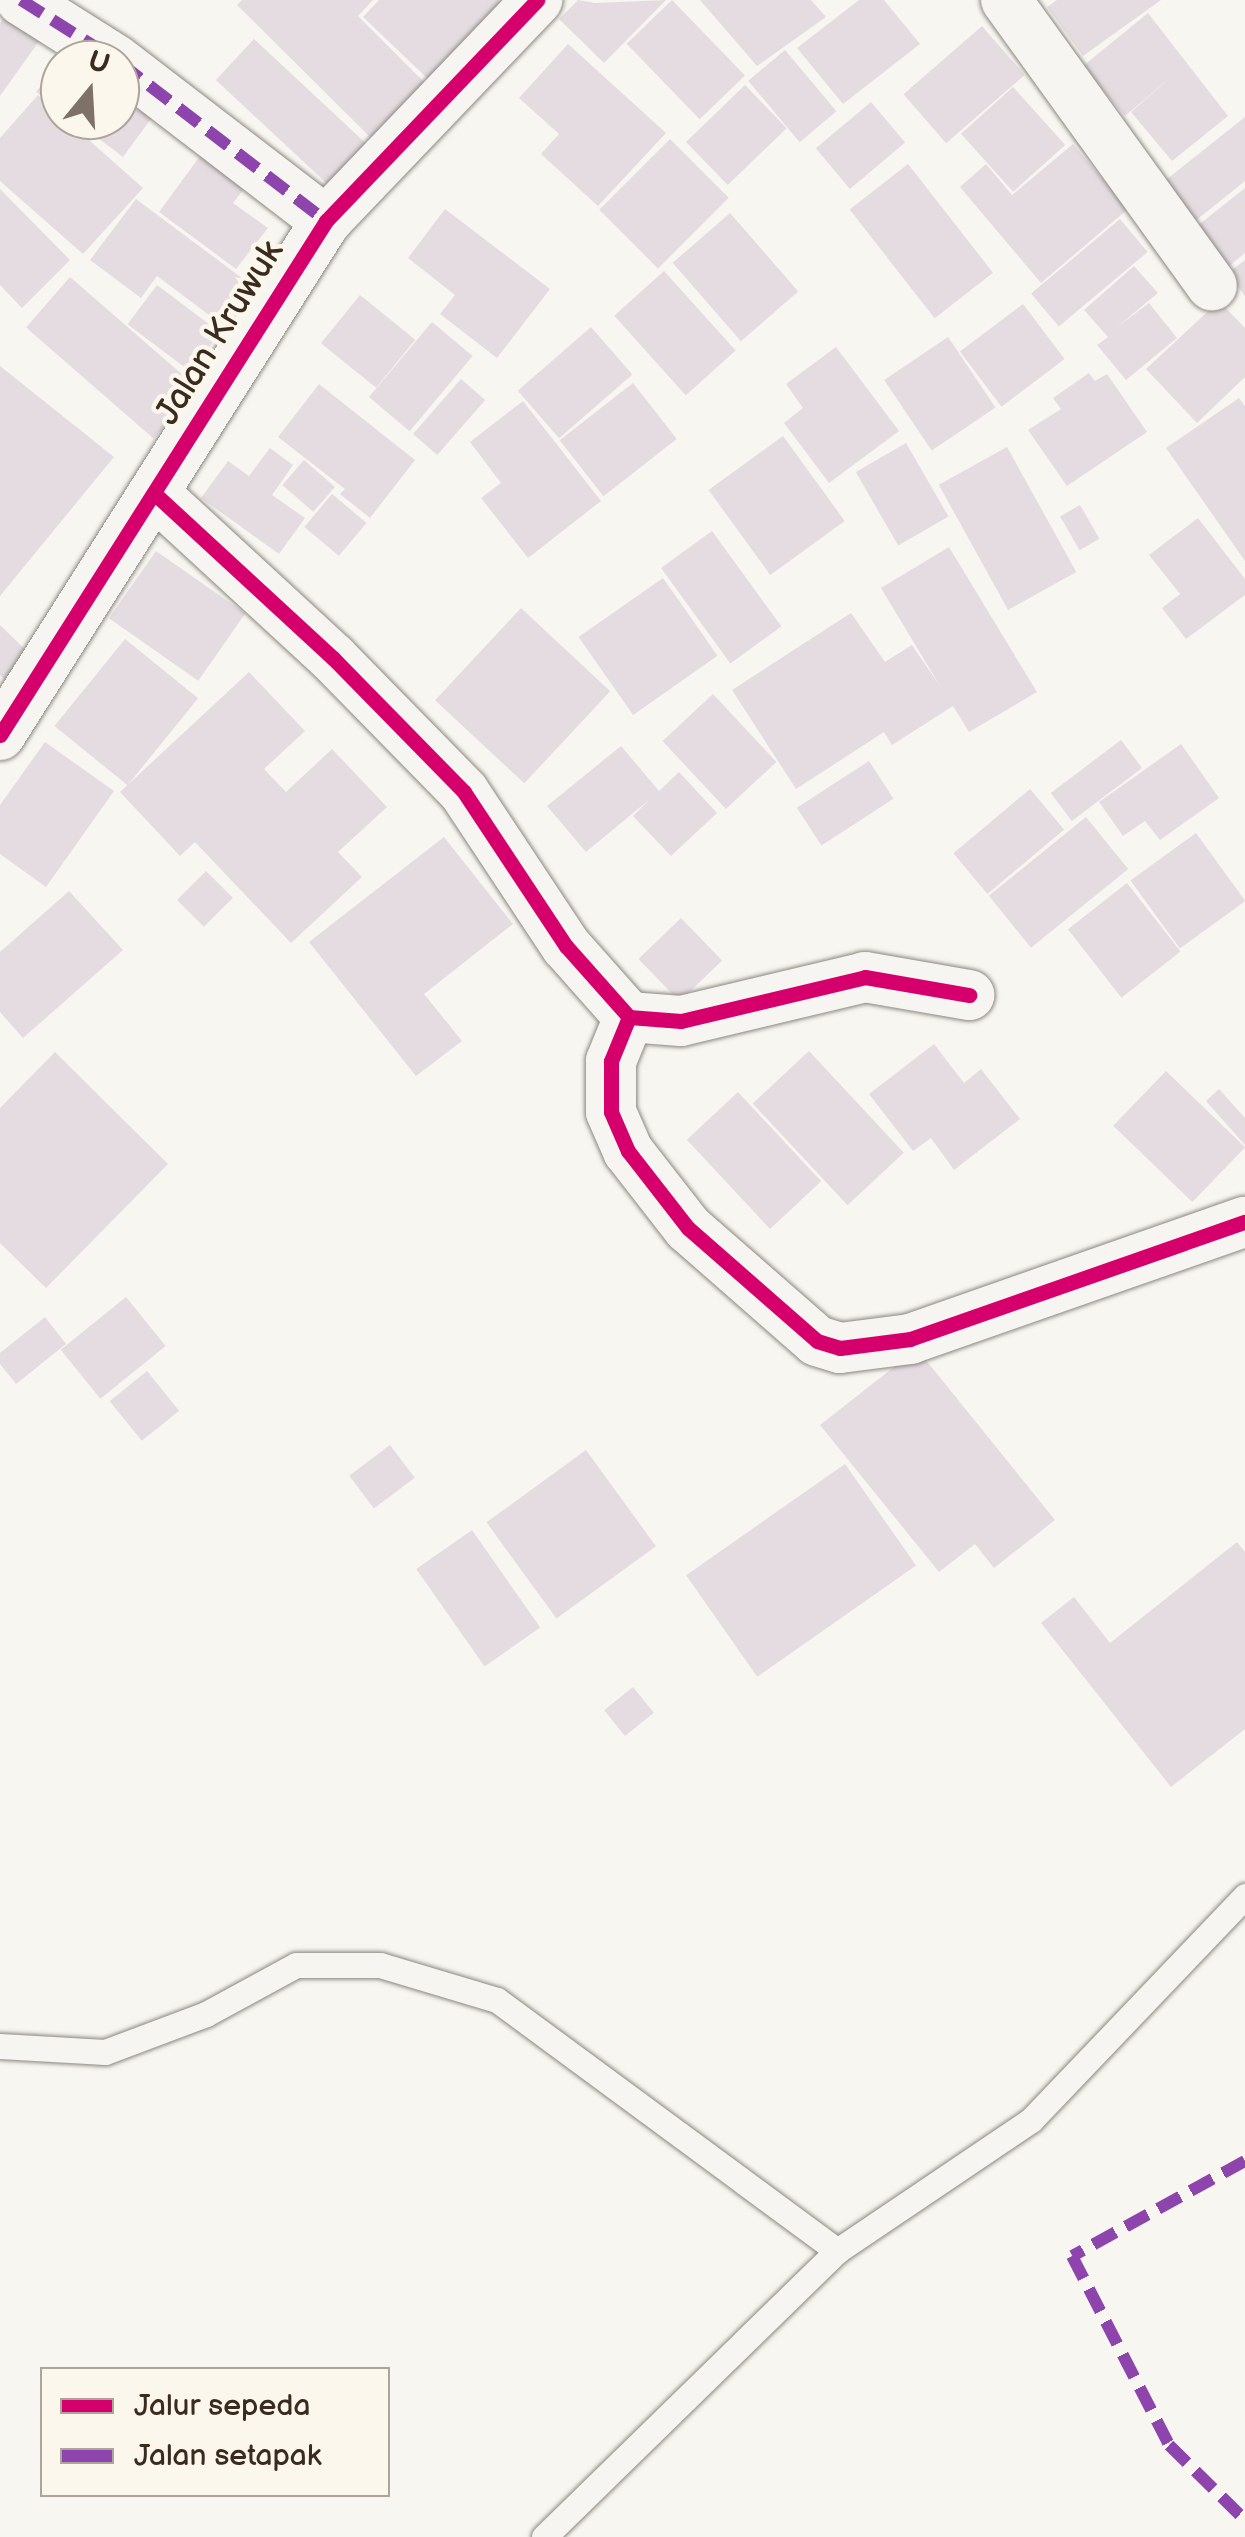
<!DOCTYPE html>
<html>
<head>
<meta charset="utf-8">
<style>
	body { margin:0 }
	#map { position:relative; width:1245px; height:2537px; overflow:hidden; background:#f8f6f0; font-family:"Balsamiq Sans",sans-serif }
	div>[style] { position:absolute }
	.building>* { inset:0; background:#e5dce1; transform-origin:0 0 }
	.roads { filter:drop-shadow(0 0 2px #8b8781) drop-shadow(0 0 2px #8b8781) }
	.service>* { height:25px; margin:-12.5px; padding:0 12.5px; transform-origin:12.5px; border-radius:12.5px; background:#f6f5f1 }
	.minor>* { height:50px; margin:-25px; padding:0 25px; transform-origin:25px; border-radius:25px; background:#f6f5f1 }
	.quiet>* { height:12px; margin-top:-6px; transform-origin:0; background:repeating-linear-gradient(90deg,#8e44ad 0 25px,transparent 0 37px) }
	.cycleway>* { height:15px; margin:-7.5px; padding:0 7.5px; transform-origin:7.5px; border-radius:7.5px; background:#d6006c }
	span { translate:-50% -50%; white-space:nowrap; text-align:center; line-height:1.15; -webkit-text-stroke:9px #fbf7ec; paint-order:stroke }
	.street-label { font-size:35px; color:#3b2a1e }
	.legend { position:absolute; left:40px; top:2367px; width:350px; height:130px; box-sizing:border-box; background:#fbf7ec; border:2px solid #aea59a; margin:0; padding:12px 18px; list-style:none; font-size:30px; color:#3b2a1e }
	.legend li { display:flex; align-items:center; gap:20px; height:50px }
	.legend b { width:50px; border:2px solid #aea59a }
	.north { position:absolute; left:40px; top:40px; width:100px; height:100px; box-sizing:border-box; background:#fbf7ec; border:2px solid #aea59a; border-radius:50%; rotate:18deg; font-size:28px; font-weight:700; line-height:40px; text-align:center; color:#3b2a1e }
	.north::after { content:''; display:block; margin:auto; width:35px; height:45px; background:#7d7168; clip-path:polygon(50% 0,100% 100%,50% 72%,0 100%) }
</style>
</head>
<body>
<div id="map">
	<div class="building">
		<div style="clip-path:polygon(242px 0,373px 0,358px 16px,426px 84px,372px 139px,237px 5px)"></div>
		<div style="clip-path:polygon(379px 0,498px 0,501px 3px,428px 79px,363px 17px)"></div>
		<div style="clip-path:polygon(578px 0,595px 3px,666px 0,604px 63px,559px 19px)"></div>
		<div style="left:672px;top:0;width:105px;height:63px;rotate:46deg"></div>
		<div style="clip-path:polygon(700px 0,811px 0,826px 17px,757px 66px)"></div>
		<div style="clip-path:polygon(859px 0,884px 0,920px 44px,843px 104px,797px 48px)"></div>
		<div style="clip-path:polygon(1057px 0,1161px 0,1083px 56px,1047px 7px)"></div>
		<div style="clip-path:polygon(11px 8px,45px 33px,0 96px,0 23px)"></div>
		<div style="clip-path:polygon(1148px 13px,1228px 116px,1172px 161px,1131px 112px,1170px 78px,1125px 116px,1083px 66px)"></div>
		<div style="left:982px;top:26px;width:65px;height:104px;rotate:49deg"></div>
		<div style="clip-path:polygon(77px 36px,109px 60px,60px 60px,60px 110px,36px 92px)"></div>
		<div style="left:254px;top:39px;width:154px;height:56px;rotate:43deg"></div>
		<div style="clip-path:polygon(568px 44px,666px 133px,598px 206px,541px 154px,559px 134px,519px 98px)"></div>
		<div style="left:785px;top:50px;width:80px;height:48px;rotate:50deg"></div>
		<div style="clip-path:polygon(120px 68px,164px 101px,123px 157px,74px 120px,120px 120px)"></div>
		<div style="left:745px;top:85px;width:60px;height:82px;rotate:46deg"></div>
		<div style="left:1013px;top:87px;width:78px;height:70px;rotate:48deg"></div>
		<div style="clip-path:polygon(38px 95px,143px 188px,83px 254px,0 181px,0 138px)"></div>
		<div style="left:871px;top:102px;width:53px;height:72px;rotate:50deg"></div>
		<div style="clip-path:polygon(1245px 117px,1245px 181px,1189px 226px,1157px 187px)"></div>
		<div style="clip-path:polygon(214px 137px,258px 171px,233px 203px,268px 228px,236px 269px,159px 212px)"></div>
		<div style="left:670px;top:139px;width:83px;height:100px;rotate:45deg"></div>
		<div style="clip-path:polygon(1073px 144px,1128px 209px,1041px 283px,960px 187px,986px 164px,1012px 195px)"></div>
		<div style="left:908px;top:164px;width:138px;height:74px;rotate:52deg"></div>
		<div style="clip-path:polygon(1245px 188px,1245px 253px,1229px 266px,1197px 226px)"></div>
		<div style="clip-path:polygon(0 189px,70px 260px,22px 308px,0 285px)"></div>
		<div style="clip-path:polygon(136px 199px,254px 287px,225px 327px,157px 276px,141px 298px,90px 260px)"></div>
		<div style="clip-path:polygon(445px 209px,550px 289px,497px 358px,440px 314px,455px 295px,408px 258px)"></div>
		<div style="left:730px;top:213px;width:104px;height:76px;rotate:49deg"></div>
		<div style="left:1120px;top:219px;width:43px;height:116px;rotate:50deg"></div>
		<div style="clip-path:polygon(1245px 260px,1245px 296px,1228px 273px)"></div>
		<div style="clip-path:polygon(1134px 266px,1158px 293px,1117px 327px,1149px 303px,1177px 338px,1126px 380px,1097px 345px,1108px 337px,1084px 310px)"></div>
		<div style="left:664px;top:271px;width:107px;height:67px;rotate:48deg"></div>
		<div style="left:70px;top:277px;width:169px;height:67px;rotate:41deg"></div>
		<div style="left:157px;top:285px;width:79px;height:49px;rotate:37deg"></div>
		<div style="left:360px;top:295px;width:71px;height:62px;rotate:39deg"></div>
		<div style="clip-path:polygon(1219px 301px,1245px 328px,1245px 377px,1197px 423px,1146px 369px)"></div>
		<div style="left:1023px;top:304px;width:69px;height:79px;rotate:53deg"></div>
		<div style="left:432px;top:322px;width:53px;height:98px;rotate:40deg"></div>
		<div style="left:591px;top:327px;width:63px;height:97px;rotate:49deg"></div>
		<div style="left:948px;top:337px;width:85px;height:77px;rotate:56deg"></div>
		<div style="clip-path:polygon(836px 347px,899px 431px,829px 483px,784px 423px,803px 408px,786px 384px)"></div>
		<div style="clip-path:polygon(0 366px,114px 457px,0 596px)"></div>
		<div style="clip-path:polygon(1089px 373px,1095px 381px,1107px 374px,1147px 432px,1067px 486px,1028px 430px,1061px 409px,1053px 398px)"></div>
		<div style="left:461px;top:379px;width:32px;height:73px;rotate:41deg"></div>
		<div style="left:633px;top:383px;width:71px;height:93px;rotate:52deg"></div>
		<div style="clip-path:polygon(319px 384px,415px 460px,370px 518px,340px 494px,345px 489px,278px 437px)"></div>
		<div style="clip-path:polygon(1239px 398px,1245px 406px,1245px 561px,1166px 448px)"></div>
		<div style="clip-path:polygon(523px 401px,601px 501px,528px 558px,481px 498px,501px 483px,470px 442px)"></div>
		<div style="left:783px;top:436px;width:105px;height:92px;rotate:54deg"></div>
		<div style="left:906px;top:443px;width:85px;height:58px;rotate:60deg"></div>
		<div style="left:1007px;top:447px;width:143px;height:78px;rotate:61deg"></div>
		<div style="clip-path:polygon(270px 448px,293px 465px,272px 495px,305px 518px,279px 554px,201px 498px,228px 461px,249px 476px)"></div>
		<div style="left:304px;top:460px;width:41px;height:33px;rotate:41deg"></div>
		<div style="left:332px;top:494px;width:45px;height:43px;rotate:40deg"></div>
		<div style="left:1080px;top:505px;width:39px;height:23px;rotate:60deg"></div>
		<div style="clip-path:polygon(1198px 518px,1245px 579px,1245px 595px,1186px 639px,1162px 608px,1180px 594px,1149px 555px)"></div>
		<div style="left:712px;top:531px;width:118px;height:63px;rotate:54deg"></div>
		<div style="clip-path:polygon(949px 547px,1037px 692px,969px 732px,953px 706px,892px 745px,884px 732px,796px 789px,732px 690px,851px 613px,885px 662px,912px 645px,940px 686px,881px 588px)"></div>
		<div style="left:156px;top:551px;width:109px;height:82px;rotate:35deg"></div>
		<div style="left:663px;top:578px;width:95px;height:103px;rotate:55deg"></div>
		<div style="left:521px;top:608px;width:122px;height:126px;rotate:43deg"></div>
		<div style="clip-path:polygon(0 625px,37px 661px,12px 687px,0 675px)"></div>
		<div style="left:125px;top:639px;width:94px;height:112px;rotate:39deg"></div>
		<div style="clip-path:polygon(249px 672px,305px 731px,264px 769px,286px 792px,332px 749px,387px 807px,338px 852px,362px 877px,291px 943px,195px 842px,180px 856px,120px 792px)"></div>
		<div style="left:713px;top:694px;width:93px;height:69px;rotate:47deg"></div>
		<div style="left:1121px;top:740px;width:35px;height:88px;rotate:53deg"></div>
		<div style="clip-path:polygon(45px 742px,114px 791px,46px 887px,0 854px,0 805px)"></div>
		<div style="clip-path:polygon(1181px 744px,1219px 798px,1160px 840px,1145px 821px,1123px 836px,1099px 802px)"></div>
		<div style="clip-path:polygon(621px 746px,659px 791px,679px 772px,717px 813px,671px 856px,633px 816px,650px 799px,586px 852px,547px 806px)"></div>
		<div style="left:869px;top:761px;width:45px;height:86px;rotate:57deg"></div>
		<div style="left:1030px;top:789px;width:53px;height:100px;rotate:50deg"></div>
		<div style="left:1086px;top:817px;width:67px;height:125px;rotate:51deg"></div>
		<div style="left:1196px;top:833px;width:84px;height:81px;rotate:54deg"></div>
		<div style="clip-path:polygon(444px 837px,513px 924px,424px 994px,462px 1041px,416px 1076px,309px 942px)"></div>
		<div style="left:206px;top:871px;width:38px;height:41px;rotate:45deg"></div>
		<div style="left:1127px;top:883px;width:87px;height:75px;rotate:52deg"></div>
		<div style="clip-path:polygon(69px 891px,123px 950px,23px 1038px,0 1012px,0 952px)"></div>
		<div style="left:681px;top:918px;width:59px;height:59px;rotate:46deg"></div>
		<div style="clip-path:polygon(934px 1044px,964px 1083px,981px 1069px,1020px 1119px,954px 1170px,931px 1138px,913px 1151px,869px 1094px)"></div>
		<div style="left:809px;top:1051px;width:139px;height:77px;rotate:47deg"></div>
		<div style="clip-path:polygon(55px 1052px,168px 1164px,46px 1288px,0 1243px,0 1108px)"></div>
		<div style="left:1166px;top:1071px;width:110px;height:76px;rotate:44deg"></div>
		<div style="clip-path:polygon(1219px 1089px,1245px 1118px,1245px 1145px,1206px 1101px)"></div>
		<div style="left:738px;top:1092px;width:122px;height:70px;rotate:47deg"></div>
		<div style="left:126px;top:1297px;width:63px;height:84px;rotate:51deg"></div>
		<div style="clip-path:polygon(45px 1317px,66px 1344px,16px 1384px,0 1364px,0 1353px)"></div>
		<div style="clip-path:polygon(917px 1349px,1055px 1520px,994px 1568px,975px 1544px,939px 1572px,820px 1425px)"></div>
		<div style="left:147px;top:1371px;width:51px;height:48px;rotate:51deg"></div>
		<div style="left:390px;top:1445px;width:41px;height:51px;rotate:53deg"></div>
		<div style="left:586px;top:1450px;width:119px;height:123px;rotate:54deg"></div>
		<div style="left:845px;top:1464px;width:124px;height:194px;rotate:55deg"></div>
		<div style="left:472px;top:1530px;width:119px;height:68px;rotate:55deg"></div>
		<div style="clip-path:polygon(1237px 1542px,1245px 1552px,1245px 1729px,1171px 1787px,1041px 1623px,1074px 1597px,1110px 1643px)"></div>
		<div style="left:633px;top:1687px;width:33px;height:37px;rotate:51deg"></div>
	</div>
	<div class="roads">
		<div class="service">
			<div style="left:0;top:2046px;width:105px;rotate:3.3deg"></div>
			<div style="left:105px;top:2052px;width:108px;rotate:-20.6deg"></div>
			<div style="left:206px;top:2014px;width:102px;rotate:-28.6deg"></div>
			<div style="left:296px;top:1965px;width:84px"></div>
			<div style="left:380px;top:1965px;width:122px;rotate:16.7deg"></div>
			<div style="left:497px;top:2000px;width:423px;rotate:36.4deg"></div>
			<div style="left:544px;top:2537px;width:409px;rotate:-44.3deg"></div>
			<div style="left:837px;top:2251px;width:234px;rotate:-34deg"></div>
			<div style="left:1031px;top:2120px;width:310px;rotate:-46.3deg"></div>
		</div>
		<div class="minor">
			<div style="left:21px;top:0;width:112px;rotate:32.3deg"></div>
			<div style="left:1006px;top:0;width:352px;rotate:54.2deg"></div>
			<div style="left:120px;top:63px;width:260px;rotate:37.5deg"></div>
			<div style="left:154px;top:493px;width:243px;rotate:42.7deg"></div>
			<div style="left:333px;top:658px;width:187px;rotate:45.6deg"></div>
			<div style="left:464px;top:792px;width:185px;rotate:56.5deg"></div>
			<div style="left:566px;top:946px;width:95px;rotate:48.4deg"></div>
			<div style="left:629px;top:1017px;width:52px;rotate:4.4deg"></div>
			<div style="left:681px;top:1021px;width:189px;rotate:-13.4deg"></div>
			<div style="left:865px;top:977px;width:106px;rotate:9.8deg"></div>
			<div style="left:0;top:735px;width:609px;rotate:-57.62deg"></div>
			<div style="left:326px;top:221px;width:306px;rotate:-46.3deg"></div>
			<div style="left:629px;top:1017px;width:48px;rotate:112.2deg"></div>
			<div style="left:611px;top:1061px;width:51px;rotate:90deg"></div>
			<div style="left:611px;top:1112px;width:43px;rotate:66.4deg"></div>
			<div style="left:628px;top:1151px;width:98px;rotate:52.1deg"></div>
			<div style="left:688px;top:1228px;width:171px;rotate:41.2deg"></div>
			<div style="left:817px;top:1341px;width:24px;rotate:17deg"></div>
			<div style="left:840px;top:1348px;width:71px;rotate:-7.3deg"></div>
			<div style="left:910px;top:1339px;width:355px;rotate:-19.3deg"></div>
		</div>
	</div>
	<div class="quiet">
		<div style="left:21px;top:0;width:112px;rotate:32.3deg"></div>
		<div style="left:120px;top:63px;width:260px;rotate:37.5deg"></div>
		<div style="left:1245px;top:2161px;width:197px;rotate:151.2deg"></div>
		<div style="left:1072px;top:2256px;width:212px;rotate:62.8deg"></div>
		<div style="left:1169px;top:2445px;width:107px;rotate:44.6deg"></div>
	</div>
	<div class="cycleway">
		<div style="left:154px;top:493px;width:243px;rotate:42.7deg"></div>
		<div style="left:333px;top:658px;width:187px;rotate:45.6deg"></div>
		<div style="left:464px;top:792px;width:185px;rotate:56.5deg"></div>
		<div style="left:566px;top:946px;width:95px;rotate:48.4deg"></div>
		<div style="left:629px;top:1017px;width:52px;rotate:4.4deg"></div>
		<div style="left:681px;top:1021px;width:189px;rotate:-13.4deg"></div>
		<div style="left:865px;top:977px;width:106px;rotate:9.8deg"></div>
		<div style="left:0;top:735px;width:609px;rotate:-57.62deg"></div>
		<div style="left:326px;top:221px;width:306px;rotate:-46.3deg"></div>
		<div style="left:629px;top:1017px;width:48px;rotate:112.2deg"></div>
		<div style="left:611px;top:1061px;width:51px;rotate:90deg"></div>
		<div style="left:611px;top:1112px;width:43px;rotate:66.4deg"></div>
		<div style="left:628px;top:1151px;width:98px;rotate:52.1deg"></div>
		<div style="left:688px;top:1228px;width:171px;rotate:41.2deg"></div>
		<div style="left:817px;top:1341px;width:24px;rotate:17deg"></div>
		<div style="left:840px;top:1348px;width:71px;rotate:-7.3deg"></div>
		<div style="left:910px;top:1339px;width:355px;rotate:-19.3deg"></div>
	</div>
	<div class="street-label">
		<span style="left:220px;top:333px;rotate:-58deg">Jalan Kruwuk</span>
	</div>
	<ul class="legend">
	<li><b style="height:12px;background:#d6006c"></b>Jalur sepeda</li>
	<li><b style="height:12px;background:#8e44ad"></b>Jalan setapak</li>
	</ul>
	<div class="north">U</div>
</div>
</body>
</html>
